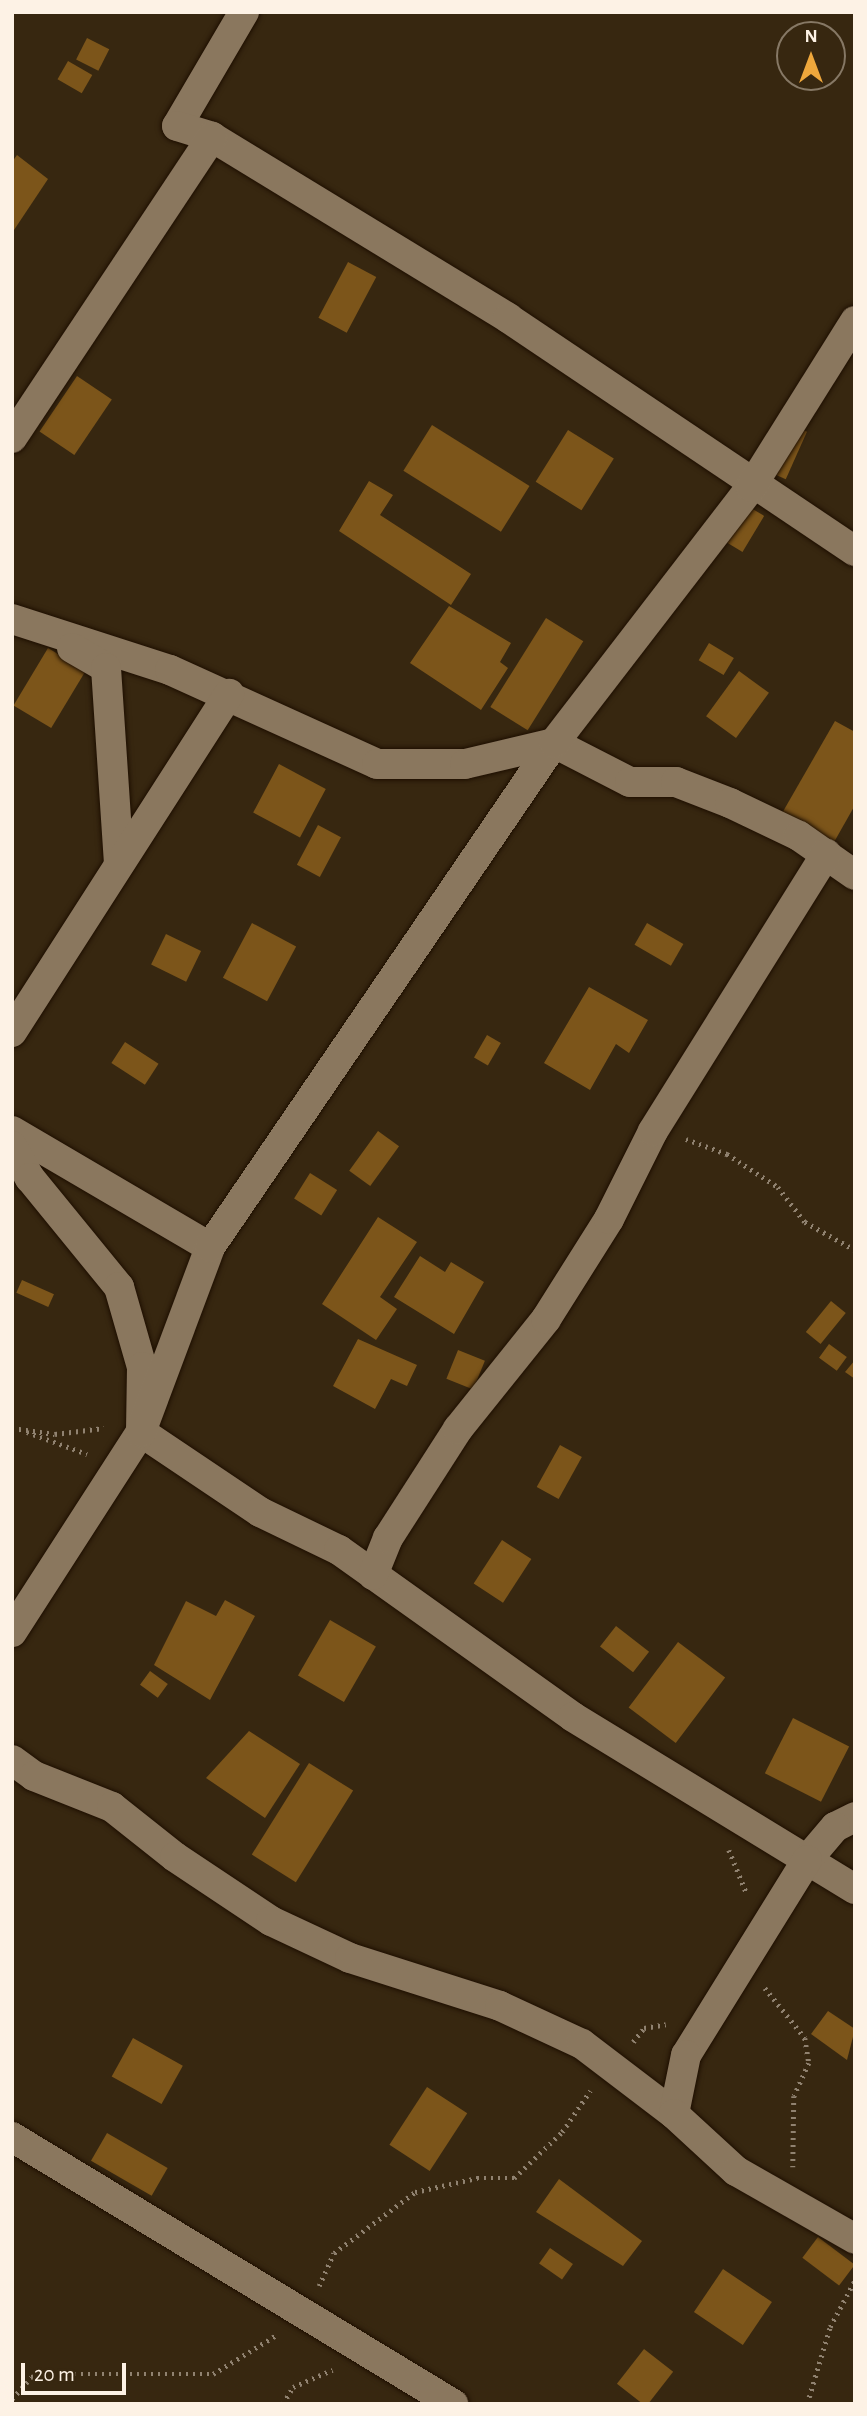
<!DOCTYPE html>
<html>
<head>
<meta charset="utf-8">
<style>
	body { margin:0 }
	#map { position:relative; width:867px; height:2416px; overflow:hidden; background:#372710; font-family:"Alegreya Sans",sans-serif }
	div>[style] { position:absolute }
	.building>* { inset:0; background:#7c551a; transform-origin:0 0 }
	.path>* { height:4.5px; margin-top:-2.25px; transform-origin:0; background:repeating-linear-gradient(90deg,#908270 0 2px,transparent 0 7px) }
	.roads { filter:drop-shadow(0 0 2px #1e0f00) drop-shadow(0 0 2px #1e0f00) }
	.minor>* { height:30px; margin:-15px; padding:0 15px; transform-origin:15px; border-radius:15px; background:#8a775e }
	span { translate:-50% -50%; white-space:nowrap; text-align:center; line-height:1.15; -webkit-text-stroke:5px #372710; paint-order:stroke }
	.frame { position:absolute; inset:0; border:14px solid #fdf2e5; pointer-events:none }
	.north { position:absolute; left:776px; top:21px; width:70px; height:70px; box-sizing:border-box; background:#372710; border:2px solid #867865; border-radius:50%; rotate:0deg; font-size:19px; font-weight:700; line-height:28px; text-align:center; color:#fdf2e5 }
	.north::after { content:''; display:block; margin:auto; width:24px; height:32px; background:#eea73c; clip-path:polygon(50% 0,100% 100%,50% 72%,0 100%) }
	.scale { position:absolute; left:21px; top:2363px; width:105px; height:32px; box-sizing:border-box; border:4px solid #fdf2e5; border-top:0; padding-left:9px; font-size:21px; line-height:24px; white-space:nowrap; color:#fdf2e5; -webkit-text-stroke:5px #372710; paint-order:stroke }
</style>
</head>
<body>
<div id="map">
	<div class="building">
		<div style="left:87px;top:38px;width:25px;height:24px;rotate:27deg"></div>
		<div style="left:68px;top:61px;width:28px;height:21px;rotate:30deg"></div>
		<div style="clip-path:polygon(17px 155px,48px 179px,14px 230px,12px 162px)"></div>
		<div style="left:348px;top:262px;width:32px;height:63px;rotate:28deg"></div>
		<div style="left:77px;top:376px;width:42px;height:67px;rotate:34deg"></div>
		<div style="left:785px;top:422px;width:24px;height:52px;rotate:24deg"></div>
		<div style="left:432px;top:425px;width:115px;height:54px;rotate:32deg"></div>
		<div style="left:568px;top:430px;width:54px;height:61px;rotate:32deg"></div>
		<div style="clip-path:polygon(369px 481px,393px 495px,380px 515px,471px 574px,451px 605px,339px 531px)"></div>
		<div style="left:741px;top:502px;width:27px;height:42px;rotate:31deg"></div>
		<div style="clip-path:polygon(449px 606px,511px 643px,500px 662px,508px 668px,481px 710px,410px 663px)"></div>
		<div style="left:546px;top:618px;width:44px;height:105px;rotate:32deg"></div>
		<div style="left:709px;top:643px;width:29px;height:20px;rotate:31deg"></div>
		<div style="left:48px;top:648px;width:44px;height:67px;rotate:31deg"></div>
		<div style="left:739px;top:671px;width:37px;height:56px;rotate:36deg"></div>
		<div style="clip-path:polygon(835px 721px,855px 732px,855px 805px,833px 844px,781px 815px)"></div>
		<div style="left:279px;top:764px;width:53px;height:55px;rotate:28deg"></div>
		<div style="left:318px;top:825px;width:26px;height:45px;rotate:28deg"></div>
		<div style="left:252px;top:923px;width:50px;height:62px;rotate:28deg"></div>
		<div style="left:647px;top:923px;width:42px;height:25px;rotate:30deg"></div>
		<div style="left:166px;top:934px;width:39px;height:34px;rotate:26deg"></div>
		<div style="clip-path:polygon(589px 987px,648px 1020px,629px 1053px,616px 1044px,590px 1090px,544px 1063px)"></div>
		<div style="left:487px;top:1035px;width:16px;height:26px;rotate:30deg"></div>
		<div style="left:125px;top:1042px;width:40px;height:25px;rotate:33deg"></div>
		<div style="left:378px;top:1131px;width:26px;height:49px;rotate:36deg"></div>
		<div style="left:310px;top:1173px;width:32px;height:30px;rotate:32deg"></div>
		<div style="clip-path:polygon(378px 1217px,417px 1242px,380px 1297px,397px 1309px,376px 1340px,322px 1304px)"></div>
		<div style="clip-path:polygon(420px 1256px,445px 1272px,451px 1262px,484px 1282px,454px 1334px,394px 1297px)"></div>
		<div style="left:22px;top:1280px;width:35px;height:14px;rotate:24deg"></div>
		<div style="left:831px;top:1301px;width:19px;height:40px;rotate:39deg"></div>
		<div style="clip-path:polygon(358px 1339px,417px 1365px,407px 1386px,391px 1379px,375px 1409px,333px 1386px)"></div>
		<div style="left:829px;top:1344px;width:22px;height:17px;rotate:36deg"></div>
		<div style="left:458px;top:1350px;width:29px;height:31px;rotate:22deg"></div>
		<div style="clip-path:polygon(855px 1360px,855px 1379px,845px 1372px)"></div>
		<div style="left:560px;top:1445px;width:25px;height:48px;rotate:29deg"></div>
		<div style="left:502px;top:1540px;width:35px;height:52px;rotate:33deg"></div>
		<div style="clip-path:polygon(225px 1600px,255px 1616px,210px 1700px,154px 1665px,186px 1601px,216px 1616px)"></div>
		<div style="left:330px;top:1620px;width:53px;height:64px;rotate:30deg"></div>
		<div style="left:616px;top:1626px;width:42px;height:26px;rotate:38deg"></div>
		<div style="left:678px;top:1642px;width:59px;height:82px;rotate:37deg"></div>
		<div style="left:150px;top:1671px;width:22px;height:17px;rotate:36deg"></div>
		<div style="left:793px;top:1718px;width:63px;height:62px;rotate:27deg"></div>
		<div style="clip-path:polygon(249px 1731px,300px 1764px,265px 1818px,206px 1778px)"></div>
		<div style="left:309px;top:1763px;width:52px;height:108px;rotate:32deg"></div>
		<div style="clip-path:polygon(828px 2011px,855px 2029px,847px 2060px,811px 2034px)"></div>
		<div style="left:133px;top:2038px;width:57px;height:44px;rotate:29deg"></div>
		<div style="left:427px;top:2087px;width:48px;height:69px;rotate:33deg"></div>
		<div style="left:107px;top:2133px;width:70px;height:32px;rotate:30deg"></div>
		<div style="clip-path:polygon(559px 2179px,642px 2241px,623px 2266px,536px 2212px)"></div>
		<div style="left:818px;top:2237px;width:46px;height:26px;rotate:37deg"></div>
		<div style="left:550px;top:2248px;width:28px;height:19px;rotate:35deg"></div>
		<div style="left:723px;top:2269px;width:59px;height:52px;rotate:34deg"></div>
		<div style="left:644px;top:2349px;width:37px;height:44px;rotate:38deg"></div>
	</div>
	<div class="path">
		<div style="left:686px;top:1139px;width:44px;rotate:20.1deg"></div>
		<div style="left:727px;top:1154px;width:61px;rotate:32.9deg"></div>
		<div style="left:778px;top:1187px;width:44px;rotate:52.4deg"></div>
		<div style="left:805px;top:1222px;width:57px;rotate:29.2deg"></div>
		<div style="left:12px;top:1428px;width:43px;rotate:7.9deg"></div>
		<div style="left:55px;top:1434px;width:49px;rotate:-7deg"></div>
		<div style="left:27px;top:1432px;width:64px;rotate:20.1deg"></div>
		<div style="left:729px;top:1850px;width:48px;rotate:67.8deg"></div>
		<div style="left:765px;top:1988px;width:64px;rotate:51.3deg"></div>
		<div style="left:805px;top:2038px;width:25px;rotate:81deg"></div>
		<div style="left:809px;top:2063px;width:36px;rotate:114deg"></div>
		<div style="left:794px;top:2096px;width:71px;rotate:90.8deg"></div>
		<div style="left:633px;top:2042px;width:18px;rotate:-52deg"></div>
		<div style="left:644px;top:2028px;width:22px;rotate:-10deg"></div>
		<div style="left:319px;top:2286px;width:36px;rotate:-66deg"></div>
		<div style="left:334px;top:2253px;width:101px;rotate:-37deg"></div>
		<div style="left:415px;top:2192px;width:64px;rotate:-12.7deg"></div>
		<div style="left:477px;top:2178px;width:37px"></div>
		<div style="left:514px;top:2178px;width:66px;rotate:-43.8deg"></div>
		<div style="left:562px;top:2132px;width:50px;rotate:-55.7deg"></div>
		<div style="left:12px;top:2399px;width:29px;rotate:-49deg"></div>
		<div style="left:31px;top:2377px;width:15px;rotate:-11deg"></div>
		<div style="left:46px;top:2374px;width:167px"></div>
		<div style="left:213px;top:2374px;width:76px;rotate:-31.6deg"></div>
		<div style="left:283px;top:2404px;width:20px;rotate:-60deg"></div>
		<div style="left:293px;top:2387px;width:43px;rotate:-23.6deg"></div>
		<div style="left:807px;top:2404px;width:80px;rotate:-73.4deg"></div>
		<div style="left:830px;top:2327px;width:53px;rotate:-62deg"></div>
	</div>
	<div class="roads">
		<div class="minor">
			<div style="left:244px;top:12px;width:132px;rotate:120.4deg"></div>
			<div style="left:177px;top:126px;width:37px;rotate:17deg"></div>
			<div style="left:212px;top:137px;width:347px;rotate:31.4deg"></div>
			<div style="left:508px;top:318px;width:418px;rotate:33.9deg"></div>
			<div style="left:12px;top:438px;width:361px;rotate:-56.4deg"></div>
			<div style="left:12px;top:619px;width:166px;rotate:17.9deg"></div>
			<div style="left:170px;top:670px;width:227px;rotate:24.4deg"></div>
			<div style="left:377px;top:764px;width:88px"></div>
			<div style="left:465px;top:764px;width:91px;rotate:-13.3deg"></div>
			<div style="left:554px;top:743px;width:85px;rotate:27.2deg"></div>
			<div style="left:630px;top:782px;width:46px"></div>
			<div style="left:676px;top:782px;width:58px;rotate:21.3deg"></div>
			<div style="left:730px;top:803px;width:76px;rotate:25.6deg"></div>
			<div style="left:799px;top:836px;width:68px;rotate:34.9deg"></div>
			<div style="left:72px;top:648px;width:39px;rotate:30deg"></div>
			<div style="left:106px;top:668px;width:196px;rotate:86.2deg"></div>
			<div style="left:12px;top:1032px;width:402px;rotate:-57.3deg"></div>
			<div style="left:12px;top:1131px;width:229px;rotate:30.4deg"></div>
			<div style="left:12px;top:1146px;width:37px;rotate:61deg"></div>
			<div style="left:30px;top:1178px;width:141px;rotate:50.8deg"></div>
			<div style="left:119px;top:1287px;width:83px;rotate:74deg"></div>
			<div style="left:142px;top:1367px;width:65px;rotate:90.9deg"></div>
			<div style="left:141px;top:1432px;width:143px;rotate:33.9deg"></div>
			<div style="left:260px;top:1512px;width:88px;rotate:25.7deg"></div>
			<div style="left:339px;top:1550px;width:287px;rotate:35.5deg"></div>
			<div style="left:573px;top:1717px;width:330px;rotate:31.4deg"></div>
			<div style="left:373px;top:1575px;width:40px;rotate:-68deg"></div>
			<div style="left:388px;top:1538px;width:130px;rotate:-57.3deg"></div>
			<div style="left:458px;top:1429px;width:141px;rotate:-51.3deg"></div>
			<div style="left:546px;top:1319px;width:118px;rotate:-57.8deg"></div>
			<div style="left:609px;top:1219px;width:98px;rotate:-63.4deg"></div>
			<div style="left:653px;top:1131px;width:327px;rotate:-58deg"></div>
			<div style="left:12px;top:1632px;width:238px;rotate:-57.2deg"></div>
			<div style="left:141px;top:1432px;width:197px;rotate:-69.5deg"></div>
			<div style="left:210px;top:1247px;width:610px;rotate:-55.68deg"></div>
			<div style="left:554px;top:743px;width:323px;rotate:-52.4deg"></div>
			<div style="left:751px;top:487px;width:196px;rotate:-57.9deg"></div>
			<div style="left:12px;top:1760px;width:27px;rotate:36deg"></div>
			<div style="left:34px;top:1776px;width:84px;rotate:21.7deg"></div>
			<div style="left:112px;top:1807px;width:80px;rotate:38.4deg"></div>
			<div style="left:175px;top:1857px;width:115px;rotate:33.7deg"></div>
			<div style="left:271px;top:1921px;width:87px;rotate:25.1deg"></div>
			<div style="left:350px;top:1958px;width:157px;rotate:17.7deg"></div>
			<div style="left:500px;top:2006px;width:90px;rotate:24.9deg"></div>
			<div style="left:582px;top:2044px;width:116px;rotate:37.3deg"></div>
			<div style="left:855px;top:1817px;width:22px;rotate:153deg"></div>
			<div style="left:835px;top:1827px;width:43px;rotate:130.3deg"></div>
			<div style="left:807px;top:1860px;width:229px;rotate:121.8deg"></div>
			<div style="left:686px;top:2055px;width:60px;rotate:101.5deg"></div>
			<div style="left:674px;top:2114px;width:84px;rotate:42.6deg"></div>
			<div style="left:736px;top:2171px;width:137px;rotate:29.7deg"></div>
			<div style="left:12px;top:2137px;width:516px;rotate:31.19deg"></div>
		</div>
	</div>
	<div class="frame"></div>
	<div class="north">N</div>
	<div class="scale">20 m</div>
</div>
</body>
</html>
